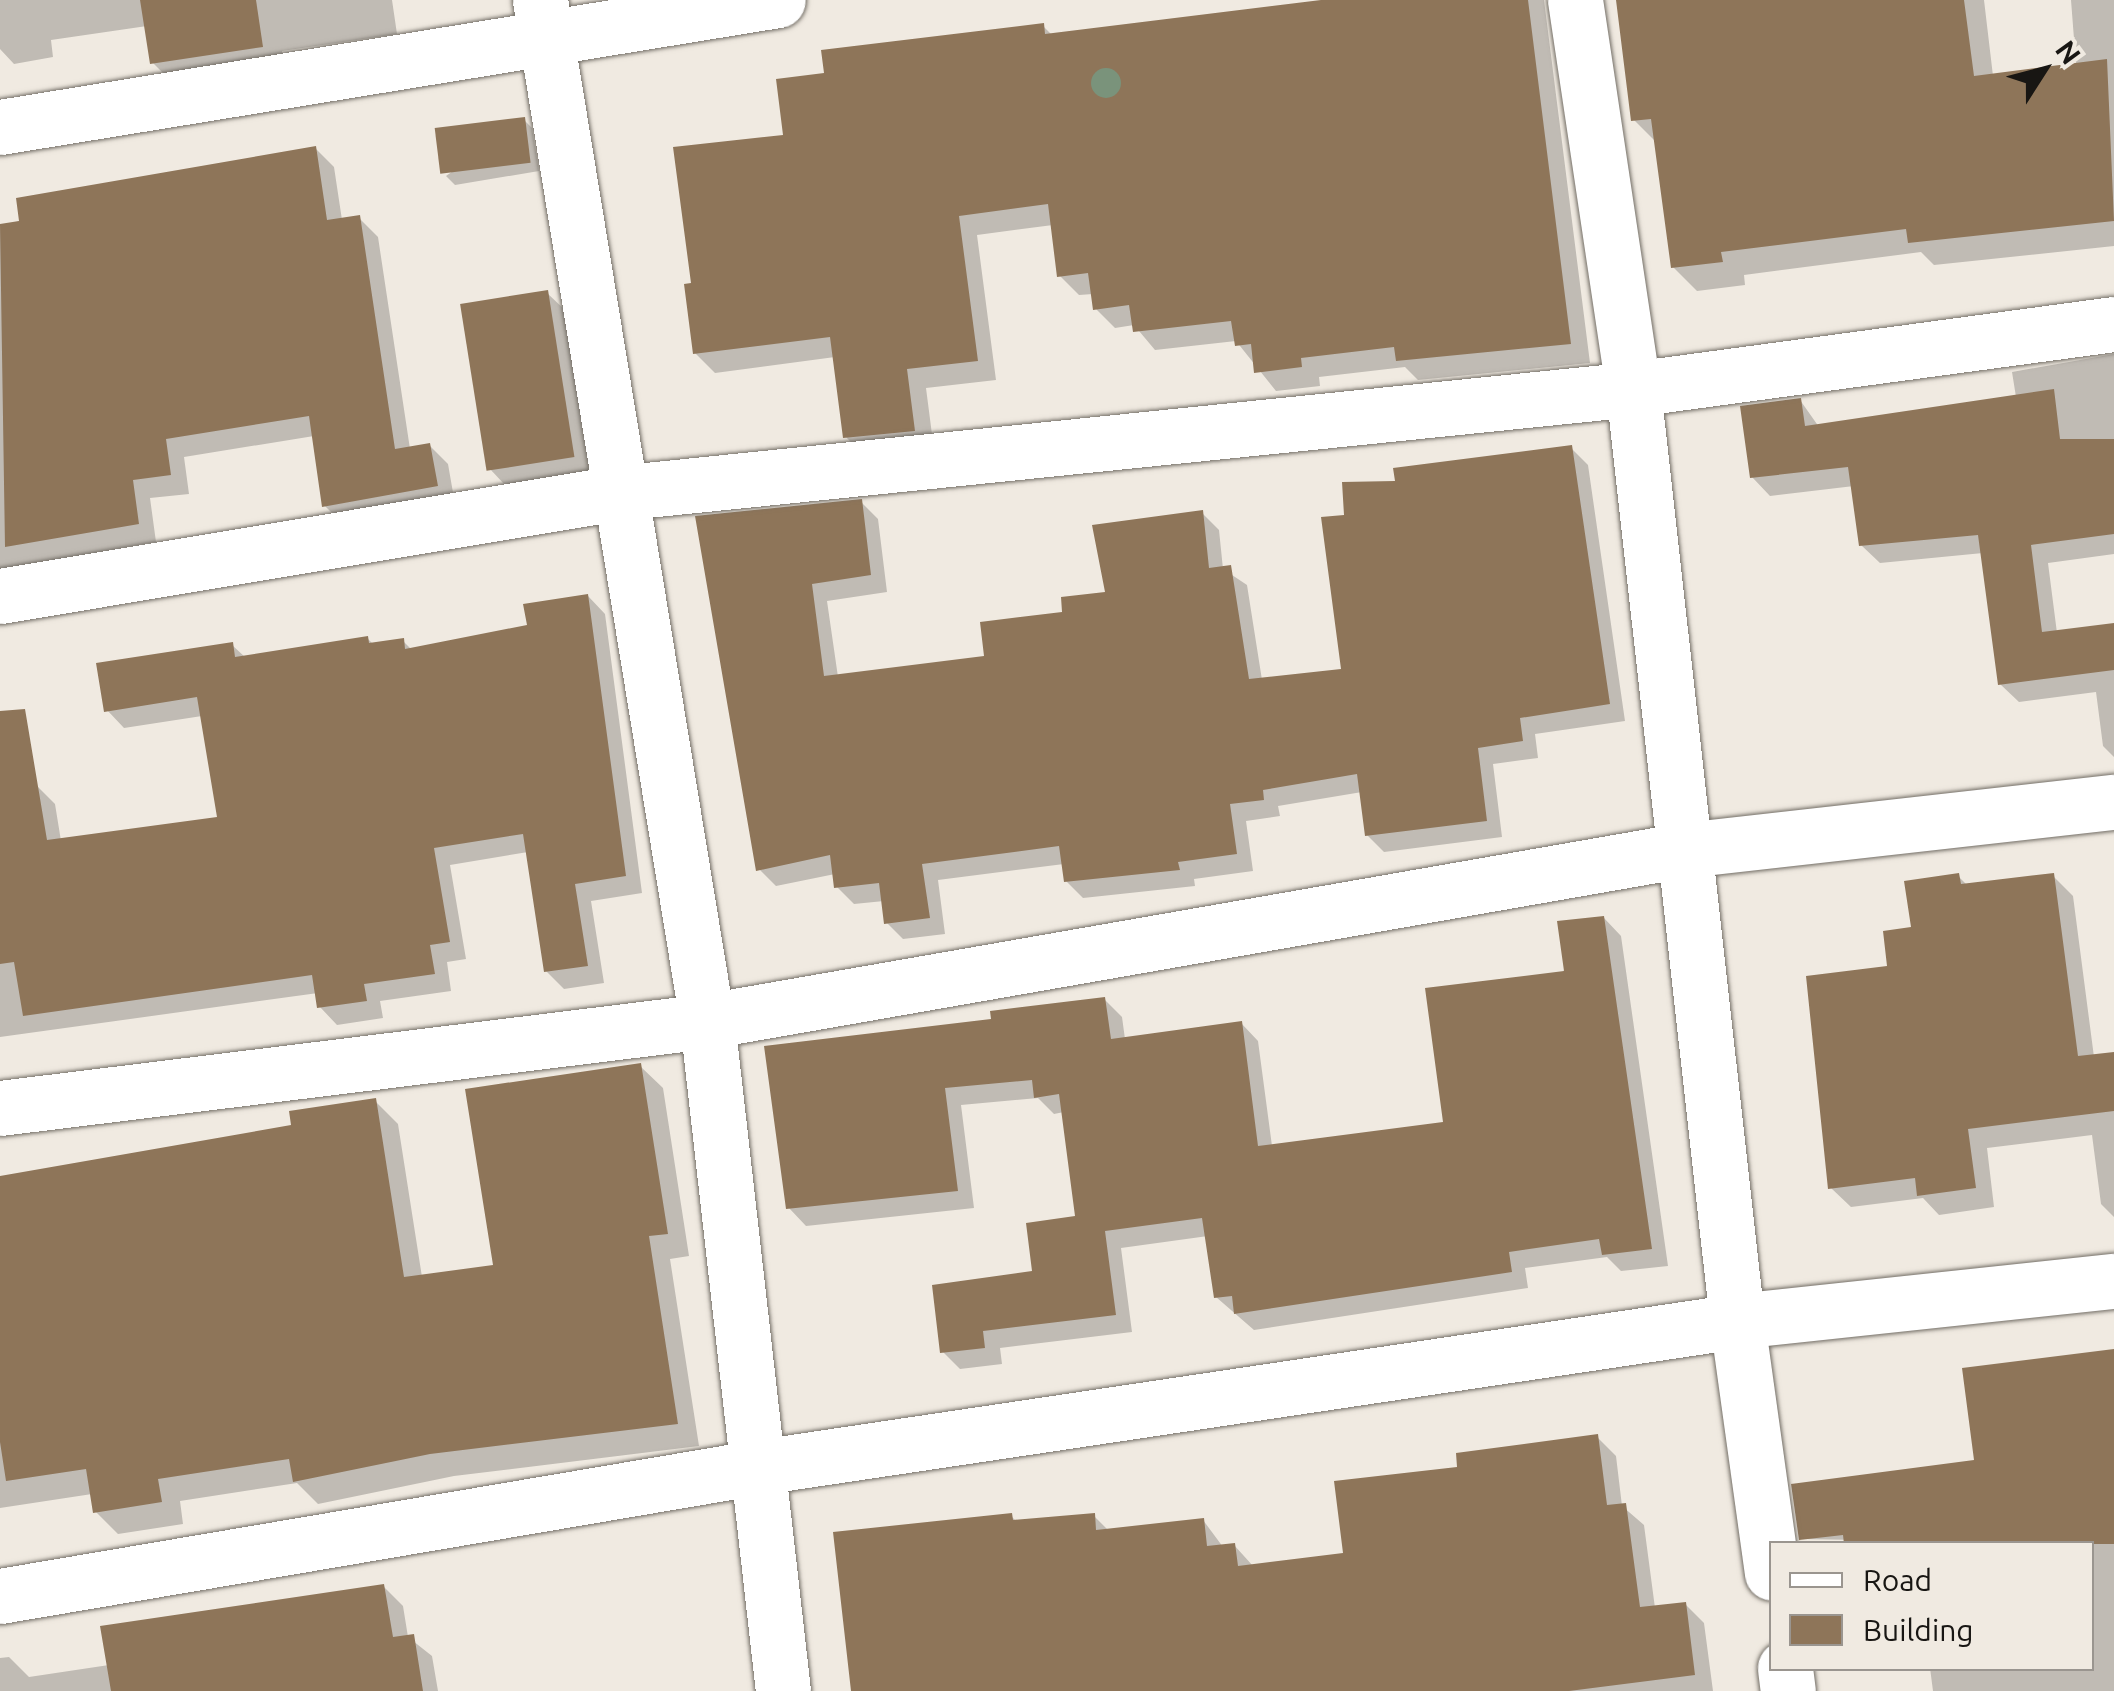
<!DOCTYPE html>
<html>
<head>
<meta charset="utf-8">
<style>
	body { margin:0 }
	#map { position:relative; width:2114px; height:1691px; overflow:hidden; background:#f0eae1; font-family:Ubuntu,sans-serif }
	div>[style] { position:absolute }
	.shadow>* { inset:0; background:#0003 }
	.building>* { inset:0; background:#8e7559; transform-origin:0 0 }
	.roads { filter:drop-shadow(0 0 2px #736e66) drop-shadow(0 0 2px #736e66) }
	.minor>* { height:55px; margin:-27.5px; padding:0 27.5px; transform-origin:27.5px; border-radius:27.5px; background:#fff }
	.trees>* { width:30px; height:30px; margin:-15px; border-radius:50%; background:#7a937b }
	span { translate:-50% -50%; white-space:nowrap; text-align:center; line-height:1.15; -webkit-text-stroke:8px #f0eae1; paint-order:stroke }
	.legend { position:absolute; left:1769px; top:1541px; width:325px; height:130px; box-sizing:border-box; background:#f0eae1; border:2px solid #9a958f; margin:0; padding:12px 18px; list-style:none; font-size:30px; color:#181613 }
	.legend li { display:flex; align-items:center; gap:20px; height:50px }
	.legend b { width:50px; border:2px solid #9a958f }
	.north { position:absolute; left:1994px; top:20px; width:100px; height:100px; -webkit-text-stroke:8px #f0eae1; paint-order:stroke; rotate:54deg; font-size:28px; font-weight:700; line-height:40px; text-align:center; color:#181613 }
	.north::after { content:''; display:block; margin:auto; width:35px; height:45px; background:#181613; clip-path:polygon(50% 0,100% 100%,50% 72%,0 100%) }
</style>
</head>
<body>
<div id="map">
	<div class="shadow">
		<div style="clip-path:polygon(0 0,392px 0,397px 34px,282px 51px,284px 69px,175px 85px,152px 62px,147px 26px,51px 40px,53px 57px,14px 64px,0 49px)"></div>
		<div style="clip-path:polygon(1343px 0,1544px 0,1590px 363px,1418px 380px,1405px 367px,1319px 377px,1320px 386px,1276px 391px,1236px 341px,1155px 350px,1134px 325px,1115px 328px,1095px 308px,1093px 294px,1079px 295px,1060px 276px,1053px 225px,977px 235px,996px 380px,926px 388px,934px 450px,865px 457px,846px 437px,835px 357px,715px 373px,695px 353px,694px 286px,827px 75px,1043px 26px,1053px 36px)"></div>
		<div style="clip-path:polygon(1618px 0,1984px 0,1993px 76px,2076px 65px,2071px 0,2114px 0,2114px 246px,1934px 265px,1921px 252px,1744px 275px,1745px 285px,1697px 291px,1673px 267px,1657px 143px,1634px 120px)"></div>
		<div style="clip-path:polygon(524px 120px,532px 128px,539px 171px,455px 185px,446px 176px)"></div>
		<div style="clip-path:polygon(315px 148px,334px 167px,342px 220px,359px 218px,378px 237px,410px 449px,429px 445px,448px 464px,455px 504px,343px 524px,324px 505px,314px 436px,184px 457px,189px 494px,150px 498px,156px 542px,0 570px,0 226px)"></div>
		<div style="clip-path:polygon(547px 293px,565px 310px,590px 474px,506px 486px,489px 468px)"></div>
		<div style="clip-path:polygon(2114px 354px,2114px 554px,2048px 563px,2057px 633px,2114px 626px,2114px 757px,2103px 746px,2096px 692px,2019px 702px,2000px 684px,1983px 553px,1880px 563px,1861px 545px,1854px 486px,1770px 496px,1752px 477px,1800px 400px,1819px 427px,2016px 397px,2012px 372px)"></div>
		<div style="clip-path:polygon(1571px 448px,1588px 465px,1625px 721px,1535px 734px,1538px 758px,1493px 764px,1502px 837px,1384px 852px,1367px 835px,1362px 792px,1278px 806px,1280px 816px,1246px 821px,1253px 871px,1194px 879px,1195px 886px,1083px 898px,1066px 881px,1064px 864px,938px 880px,945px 934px,903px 939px,886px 922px,884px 901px,854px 904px,837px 887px,835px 874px,776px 886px,759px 869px,698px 519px,861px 502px,878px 519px,887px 592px,827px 601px,838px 677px,987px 658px,1108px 594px,1202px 513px,1219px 530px,1223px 569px,1247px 585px,1262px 680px,1343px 671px,1346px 518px,1397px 483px)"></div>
		<div style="clip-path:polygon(588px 596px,605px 614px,642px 893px,591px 901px,604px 983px,564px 989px,546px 971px,528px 852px,450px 865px,466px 959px,447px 962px,451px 991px,380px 1001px,383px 1018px,337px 1025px,320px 1007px,318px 993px,0 1037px,0 792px,37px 786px,55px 804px,61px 841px,220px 819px,202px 716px,124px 728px,107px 710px,232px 645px,246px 658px,367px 638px,374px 645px,403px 641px,412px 650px,529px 627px)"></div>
		<div style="clip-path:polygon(1958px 876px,1968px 886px,2053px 876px,2073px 896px,2094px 1057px,2114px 1054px,2114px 1217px,2101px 1204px,2092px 1135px,1987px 1148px,1994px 1207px,1939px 1215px,1923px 1198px,1851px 1207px,1831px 1188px,1890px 968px)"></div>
		<div style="clip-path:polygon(1604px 918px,1621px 936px,1668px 1266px,1621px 1271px,1607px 1257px,1525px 1268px,1528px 1288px,1254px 1330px,1216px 1297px,1208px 1236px,1121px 1248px,1132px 1332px,1000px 1348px,1002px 1364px,960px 1369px,943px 1352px,1035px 1273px,1077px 1218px,1064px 1112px,1054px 1114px,1038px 1098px,961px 1105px,974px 1208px,806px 1226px,789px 1208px,994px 1021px,1104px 999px,1122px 1017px,1125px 1039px,1241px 1023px,1258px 1041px,1272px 1146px,1446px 1124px)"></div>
		<div style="clip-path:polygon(640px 1066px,663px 1088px,689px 1256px,670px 1259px,699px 1446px,454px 1476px,318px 1504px,297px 1483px,180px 1501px,183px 1524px,118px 1534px,95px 1511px,92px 1494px,0 1508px,0 1178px,294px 1127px,375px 1101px,398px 1124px,422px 1277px,495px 1267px)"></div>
		<div style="clip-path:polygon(2114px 1355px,2114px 1691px,1933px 1691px,1930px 1668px,2092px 1668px,2092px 1544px,1801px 1539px,1976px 1462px)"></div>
		<div style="clip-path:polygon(1597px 1437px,1616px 1456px,1622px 1506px,1644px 1525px,1655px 1608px,1685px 1604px,1704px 1623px,1713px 1691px,854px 1691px,1011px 1516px,1017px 1522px,1094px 1516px,1109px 1531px,1203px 1520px,1223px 1547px,1234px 1545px,1253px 1566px,1346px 1555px,1460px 1469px)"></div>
		<div style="clip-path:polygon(383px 1586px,403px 1606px,408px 1637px,432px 1656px,438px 1691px,0 1691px,0 1658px,9px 1657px,29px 1677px,109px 1665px)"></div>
	</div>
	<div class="building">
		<div style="clip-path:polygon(140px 0,256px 0,263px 47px,150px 64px)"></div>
		<div style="clip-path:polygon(1321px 0,1528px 0,1571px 344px,1396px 361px,1394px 347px,1301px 358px,1302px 367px,1254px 373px,1251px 344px,1235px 346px,1231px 321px,1133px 332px,1129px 305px,1093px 310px,1088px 273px,1057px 277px,1048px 204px,959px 216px,978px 361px,907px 369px,915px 431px,843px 438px,830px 337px,693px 354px,684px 284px,691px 283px,673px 147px,783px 135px,776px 79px,824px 73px,821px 50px,1044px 23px,1045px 34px)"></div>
		<div style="clip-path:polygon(1616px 0,1964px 0,1974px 76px,2107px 59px,2114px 221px,1908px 243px,1906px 229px,1721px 252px,1723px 262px,1671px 268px,1651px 119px,1631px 121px)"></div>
		<div style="left:525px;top:117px;width:46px;height:91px;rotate:83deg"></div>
		<div style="clip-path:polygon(316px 146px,327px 220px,360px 215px,395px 449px,430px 443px,438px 486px,322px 507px,309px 416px,166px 439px,171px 475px,133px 480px,139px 524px,5px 547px,0 224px,19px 221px,16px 198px)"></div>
		<div style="left:548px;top:290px;width:169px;height:89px;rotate:81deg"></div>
		<div style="clip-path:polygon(2054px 389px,2060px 439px,2114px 439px,2114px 534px,2031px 545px,2042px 632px,2114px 623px,2114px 670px,1998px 685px,1978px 535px,1859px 546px,1848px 467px,1750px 478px,1740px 406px,1801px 398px,1805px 426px)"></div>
		<div style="clip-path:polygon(1572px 445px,1610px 704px,1520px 718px,1523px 741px,1478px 748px,1487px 821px,1365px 836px,1357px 774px,1263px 790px,1264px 800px,1230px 804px,1237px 854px,1178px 862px,1180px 870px,1064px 882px,1059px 846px,922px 864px,930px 918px,884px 924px,879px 883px,834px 888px,830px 855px,756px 871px,695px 516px,862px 499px,871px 575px,812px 584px,824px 676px,984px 656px,980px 622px,1062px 612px,1061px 597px,1105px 592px,1092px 525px,1203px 510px,1209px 568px,1231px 565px,1249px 679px,1341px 669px,1321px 517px,1344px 515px,1342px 482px,1395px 481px,1393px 468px)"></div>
		<div style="clip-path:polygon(588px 594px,626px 876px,575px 884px,588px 966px,544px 972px,523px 834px,434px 848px,450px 942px,430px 945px,435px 974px,364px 984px,367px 1001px,317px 1008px,312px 975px,23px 1016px,14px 962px,0 964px,0 711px,25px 709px,47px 840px,217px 817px,197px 697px,104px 712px,96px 663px,233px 642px,235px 657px,368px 636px,369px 643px,404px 638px,405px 649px,527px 625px,523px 604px)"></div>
		<div style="clip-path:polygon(1959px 873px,1961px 884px,2054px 873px,2078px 1056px,2114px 1052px,2114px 1111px,1968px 1129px,1976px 1188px,1917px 1196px,1915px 1178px,1828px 1189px,1806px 976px,1887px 966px,1883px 931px,1911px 927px,1904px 881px)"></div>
		<div style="clip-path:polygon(1604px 916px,1652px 1249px,1602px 1255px,1599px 1239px,1509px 1252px,1512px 1272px,1234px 1314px,1232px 1296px,1214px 1298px,1202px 1218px,1105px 1231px,1116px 1315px,983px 1331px,985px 1348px,940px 1353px,932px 1285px,1032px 1271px,1026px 1223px,1075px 1216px,1059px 1094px,1034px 1098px,1032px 1080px,945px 1088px,958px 1191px,786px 1209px,764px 1046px,991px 1019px,990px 1011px,1105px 997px,1111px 1039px,1242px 1021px,1258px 1146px,1443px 1122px,1425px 988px,1564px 971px,1557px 921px)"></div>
		<div style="clip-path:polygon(641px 1063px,668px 1234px,649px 1236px,678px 1424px,430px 1454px,293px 1482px,289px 1459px,158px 1479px,162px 1502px,93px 1513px,86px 1469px,6px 1481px,0 1442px,0 1176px,291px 1125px,289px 1111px,376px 1098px,404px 1277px,493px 1265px,465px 1089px)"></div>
		<div style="clip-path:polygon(2114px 1349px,2114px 1544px,1844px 1544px,1843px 1535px,1799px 1540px,1791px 1484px,1974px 1460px,1962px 1368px)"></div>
		<div style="clip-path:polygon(1598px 1434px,1607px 1505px,1626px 1503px,1640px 1607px,1686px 1602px,1695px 1675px,1569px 1691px,851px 1691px,833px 1532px,1012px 1513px,1013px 1520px,1095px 1513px,1096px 1530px,1204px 1518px,1207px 1546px,1235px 1543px,1238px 1566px,1343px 1553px,1334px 1481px,1457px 1467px,1456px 1453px)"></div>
		<div style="clip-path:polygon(384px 1584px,393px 1637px,414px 1634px,423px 1691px,111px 1691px,100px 1626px)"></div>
	</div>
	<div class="roads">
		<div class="minor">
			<div style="left:540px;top:0;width:1035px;rotate:80.71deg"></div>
			<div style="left:707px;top:1021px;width:674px;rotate:83.53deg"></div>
			<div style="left:1575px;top:0;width:393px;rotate:81.5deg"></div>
			<div style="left:1633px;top:389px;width:938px;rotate:83.63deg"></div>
			<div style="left:1737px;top:1321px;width:254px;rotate:82.1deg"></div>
			<div style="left:0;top:127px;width:788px;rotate:-9.27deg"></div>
			<div style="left:0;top:596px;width:626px;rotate:-9.48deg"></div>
			<div style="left:617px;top:493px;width:1021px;rotate:-5.84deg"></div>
			<div style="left:1633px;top:389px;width:485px;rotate:-7.7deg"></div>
			<div style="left:0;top:1108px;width:712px;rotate:-7.02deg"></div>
			<div style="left:707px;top:1021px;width:992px;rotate:-9.93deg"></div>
			<div style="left:1684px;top:850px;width:433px;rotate:-6.4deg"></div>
			<div style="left:0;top:1596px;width:770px;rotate:-9.65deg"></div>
			<div style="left:759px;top:1467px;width:989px;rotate:-8.49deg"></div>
			<div style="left:1737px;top:1321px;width:379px;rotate:-6.1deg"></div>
			<div style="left:1785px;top:1668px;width:23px;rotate:83deg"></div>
		</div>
	</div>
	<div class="trees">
		<div style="left:1106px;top:83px"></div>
	</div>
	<ul class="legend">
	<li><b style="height:12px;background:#fff"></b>Road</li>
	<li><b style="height:28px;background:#8e7559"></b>Building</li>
	</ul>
	<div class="north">N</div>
</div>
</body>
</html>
